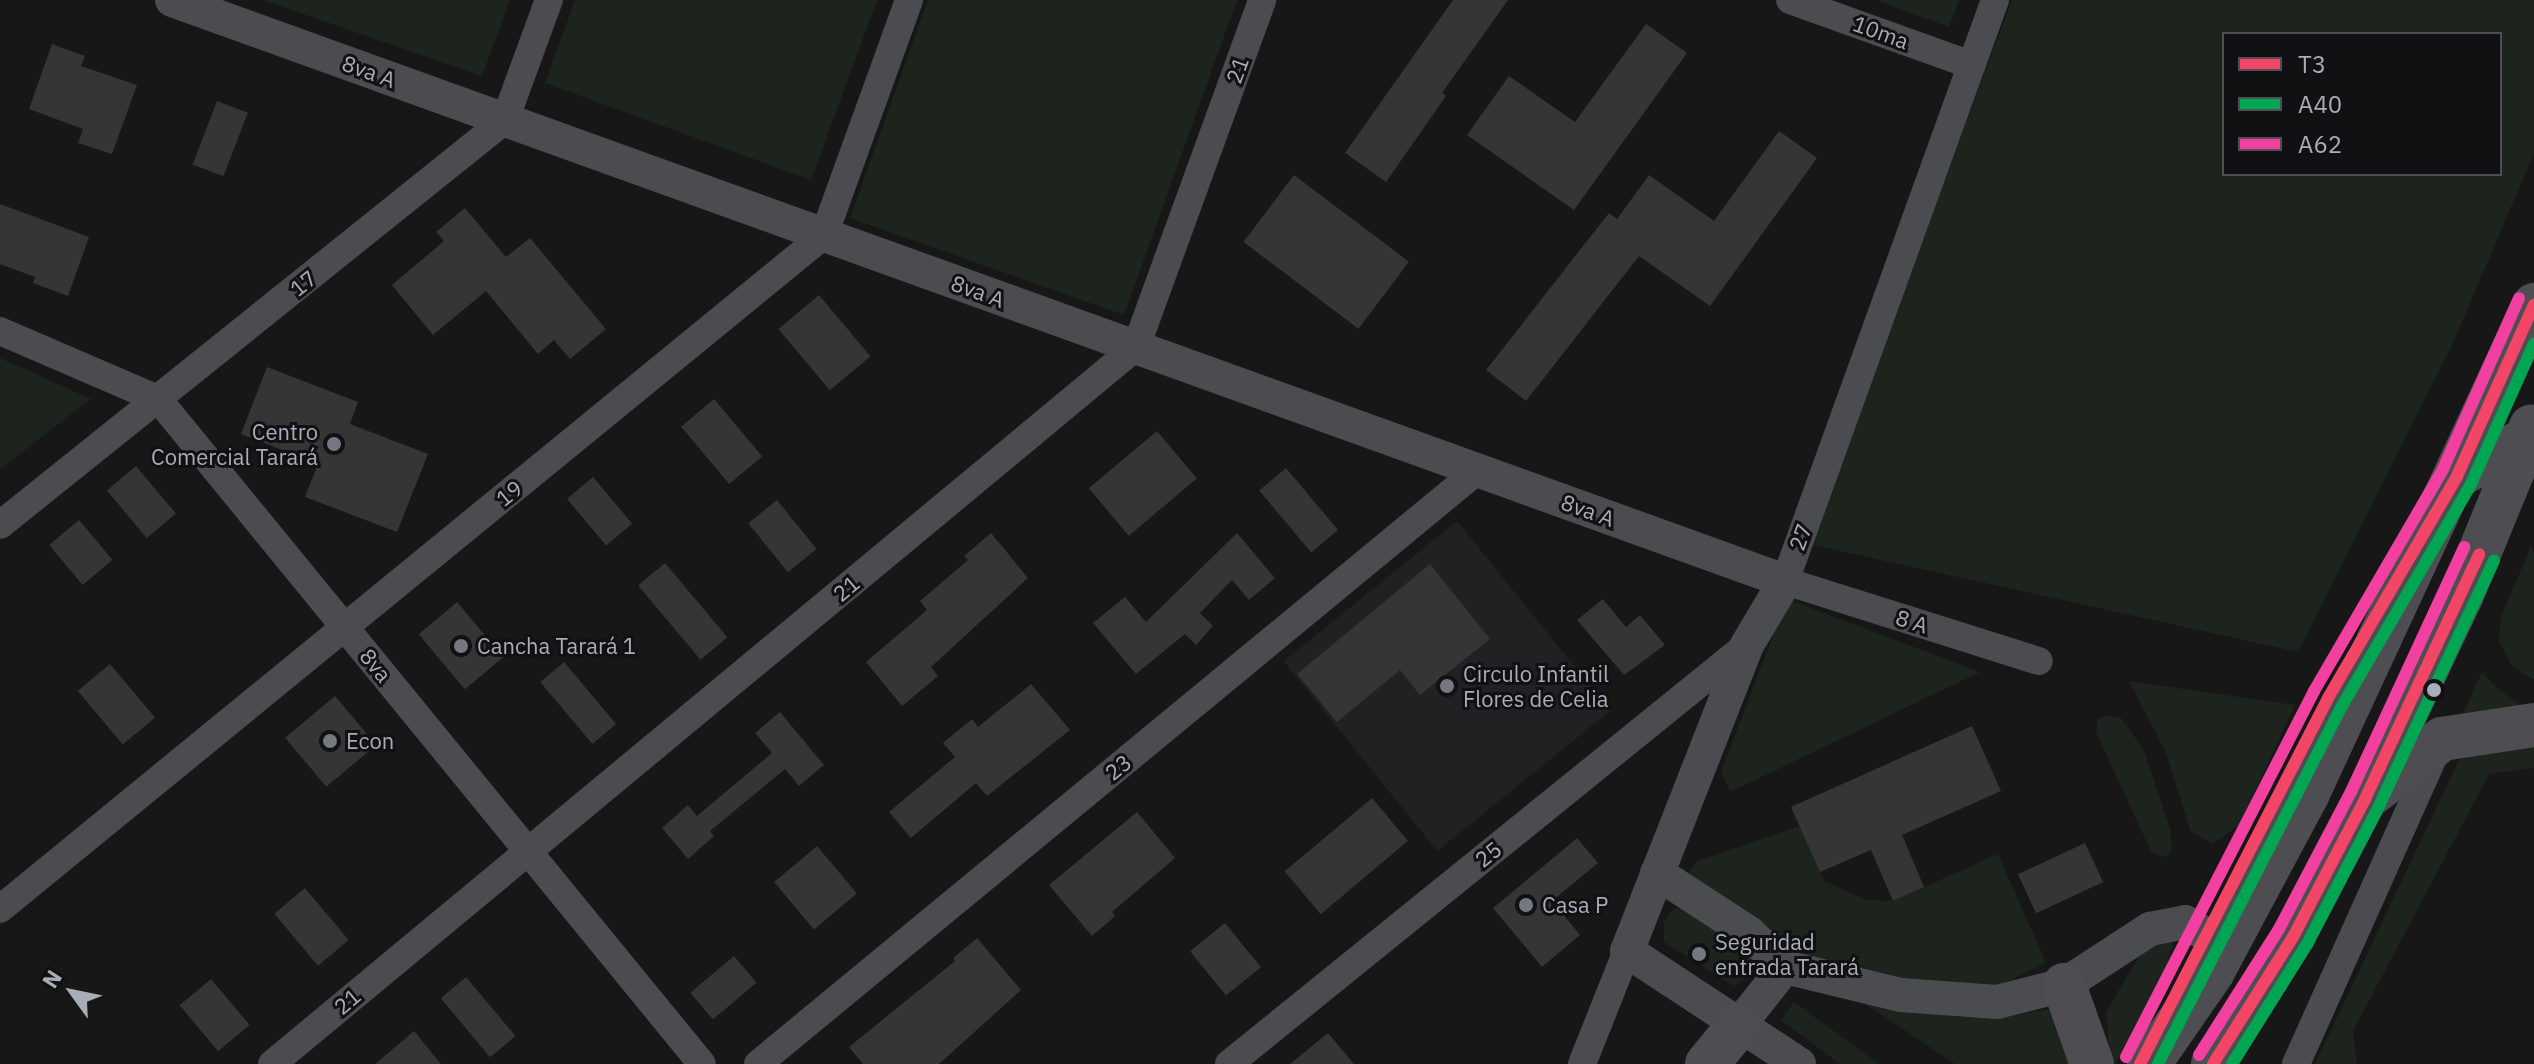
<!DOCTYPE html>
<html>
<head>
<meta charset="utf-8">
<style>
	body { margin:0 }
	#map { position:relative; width:2534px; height:1064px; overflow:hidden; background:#171717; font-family:"IBM Plex Sans",sans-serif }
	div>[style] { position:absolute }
	.built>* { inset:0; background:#212123; transform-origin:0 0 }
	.green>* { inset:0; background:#1d241e }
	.building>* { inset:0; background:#353536; transform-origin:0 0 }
	.minor>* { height:28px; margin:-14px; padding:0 14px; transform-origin:14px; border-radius:14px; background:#4b4c50 }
	.tertiary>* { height:34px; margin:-17px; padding:0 17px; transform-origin:17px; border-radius:17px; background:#4b4c50 }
	.trunk>* { height:44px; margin:-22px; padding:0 22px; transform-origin:22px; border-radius:22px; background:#4e4e52 }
	.bus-1>* { height:12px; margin:-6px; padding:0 6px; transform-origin:6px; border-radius:6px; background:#f34667 }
	.bus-2>* { height:12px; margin:-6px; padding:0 6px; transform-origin:6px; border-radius:6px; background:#00a651 }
	.bus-3>* { height:12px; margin:-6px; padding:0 6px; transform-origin:6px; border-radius:6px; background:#f240a1 }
	.dots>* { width:22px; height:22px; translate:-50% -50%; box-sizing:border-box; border:4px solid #111113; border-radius:50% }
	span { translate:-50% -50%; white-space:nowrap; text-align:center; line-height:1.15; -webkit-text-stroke:6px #111113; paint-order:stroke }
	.street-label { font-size:22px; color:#a8adb8 }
	.poi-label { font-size:22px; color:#a8adb8 }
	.right { translate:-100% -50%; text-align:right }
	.left { translate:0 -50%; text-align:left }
	.legend { position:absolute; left:2222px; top:32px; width:280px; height:144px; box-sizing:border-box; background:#111113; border:2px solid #4d4f55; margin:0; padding:10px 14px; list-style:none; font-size:24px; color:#a8adb8 }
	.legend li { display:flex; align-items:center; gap:16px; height:40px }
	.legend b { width:40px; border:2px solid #4d4f55 }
	.north { position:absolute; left:32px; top:952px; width:80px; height:80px; -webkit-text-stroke:6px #111113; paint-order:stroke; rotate:303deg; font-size:22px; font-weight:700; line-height:32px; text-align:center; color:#a8adb8 }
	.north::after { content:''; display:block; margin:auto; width:28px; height:36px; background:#a8adb8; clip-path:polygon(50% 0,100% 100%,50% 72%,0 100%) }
</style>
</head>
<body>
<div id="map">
	<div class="built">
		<div style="left:1457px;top:521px;width:244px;height:223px;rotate:51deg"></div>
	</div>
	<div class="green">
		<div style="clip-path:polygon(263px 0,510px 0,482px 76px)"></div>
		<div style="clip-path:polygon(575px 0,877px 0,811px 180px,545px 83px)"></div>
		<div style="clip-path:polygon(928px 0,1237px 0,1124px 315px,850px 218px)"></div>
		<div style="clip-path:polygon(1876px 0,1959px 0,1949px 27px)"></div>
		<div style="clip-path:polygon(evenodd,2012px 0,2534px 0,2534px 153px,2452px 345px,2298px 652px,1813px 545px,1846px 442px,2012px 0,2224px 34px,2500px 34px,2500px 174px,2224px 174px,2224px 34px)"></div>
		<div style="clip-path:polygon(0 358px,91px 399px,0 469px)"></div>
		<div style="clip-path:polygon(2531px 546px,2534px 554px,2534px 680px,2512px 666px,2499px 641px,2501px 617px)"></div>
		<div style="clip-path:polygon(1787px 599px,1980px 672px,1730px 792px,1721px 772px)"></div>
		<div style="clip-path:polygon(2482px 672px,2498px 689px,2524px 708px,2460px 720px)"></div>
		<div style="clip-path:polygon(2129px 681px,2295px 705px,2239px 825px,2213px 844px,2191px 832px,2166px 753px)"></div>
		<div style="clip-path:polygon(2109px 715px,2121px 718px,2144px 750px,2170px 829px,2172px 849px,2167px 856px,2160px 857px,2151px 851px,2096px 732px,2098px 719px)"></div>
		<div style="clip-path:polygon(2534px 736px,2534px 768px,2489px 774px,2353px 1031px,2357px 1064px,2315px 1064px,2459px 760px,2491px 739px)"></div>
		<div style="clip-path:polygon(1800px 826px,1824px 881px,1866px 900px,1893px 901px,1998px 854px,2046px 963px,1985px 992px,1889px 977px,1812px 958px,1732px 914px,1686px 876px,1698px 861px)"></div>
		<div style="clip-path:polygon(1674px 908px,1689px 910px,1748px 949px,1755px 965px,1746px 977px,1734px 986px,1664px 942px,1664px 921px)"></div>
		<div style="clip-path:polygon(2166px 936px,2173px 944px,2158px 997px,2138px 1032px,2115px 1064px,2111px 1064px,2106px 1012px,2142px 951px)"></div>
		<div style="clip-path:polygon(1861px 1001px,1957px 1017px,2006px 1017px,2056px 1008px,2078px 1064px,1955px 1064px)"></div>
		<div style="clip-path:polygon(1794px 1002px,1879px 1064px,1840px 1064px,1781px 1020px)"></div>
	</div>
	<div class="building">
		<div style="clip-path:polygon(1453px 0,1508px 0,1442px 93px,1446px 96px,1386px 182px,1345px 153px)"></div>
		<div style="clip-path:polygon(1646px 24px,1687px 53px,1574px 210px,1467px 135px,1509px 76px,1575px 122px)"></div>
		<div style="clip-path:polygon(52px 44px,85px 56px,81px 66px,137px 85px,112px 154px,78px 143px,83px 129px,29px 109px)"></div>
		<div style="left:217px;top:101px;width:33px;height:68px;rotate:21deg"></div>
		<div style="clip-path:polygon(1779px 131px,1817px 158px,1710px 306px,1639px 256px,1526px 401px,1486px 370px,1609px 213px,1617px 219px,1649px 175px,1714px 221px)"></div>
		<div style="left:1294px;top:175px;width:144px;height:84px;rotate:37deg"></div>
		<div style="clip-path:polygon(0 204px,89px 237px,68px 296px,33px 283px,35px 277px,0 264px)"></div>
		<div style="clip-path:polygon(465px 208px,506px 257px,530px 238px,606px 329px,570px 359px,554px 340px,538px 354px,486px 291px,433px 335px,392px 285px,444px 241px,436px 232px)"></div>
		<div style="left:819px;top:295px;width:80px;height:53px;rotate:50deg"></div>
		<div style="clip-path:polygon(267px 367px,358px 402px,350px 424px,428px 454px,397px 532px,305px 497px,318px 464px,241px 434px)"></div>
		<div style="left:714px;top:399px;width:75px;height:43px;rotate:50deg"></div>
		<div style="left:1157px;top:431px;width:62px;height:89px;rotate:50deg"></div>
		<div style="left:136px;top:466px;width:62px;height:38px;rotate:50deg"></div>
		<div style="left:1286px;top:468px;width:81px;height:35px;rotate:50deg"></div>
		<div style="left:593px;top:477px;width:61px;height:34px;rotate:50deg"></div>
		<div style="left:777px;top:500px;width:63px;height:37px;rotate:51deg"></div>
		<div style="left:79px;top:520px;width:52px;height:39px;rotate:50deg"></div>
		<div style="clip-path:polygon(991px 533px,1028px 578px,931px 667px,938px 676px,902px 706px,866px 662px,927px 610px,920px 601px,968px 560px,964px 556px)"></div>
		<div style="clip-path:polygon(1237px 533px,1275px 578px,1249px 600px,1232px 580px,1200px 613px,1213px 626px,1196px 645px,1185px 634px,1136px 674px,1093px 623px,1125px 597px,1146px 622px)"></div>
		<div style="left:665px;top:563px;width:97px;height:35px;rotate:50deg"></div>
		<div style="clip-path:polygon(1430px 564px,1490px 639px,1420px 695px,1400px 670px,1337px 722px,1297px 674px)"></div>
		<div style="clip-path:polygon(1603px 599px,1626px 627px,1640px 615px,1665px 645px,1624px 675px,1577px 620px)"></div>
		<div style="left:457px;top:602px;width:72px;height:50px;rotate:50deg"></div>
		<div style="left:564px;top:662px;width:81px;height:31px;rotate:50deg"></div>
		<div style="left:110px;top:664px;width:70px;height:42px;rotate:50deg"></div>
		<div style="clip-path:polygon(1031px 684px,1070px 730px,987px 796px,976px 783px,911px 838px,889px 812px,955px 757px,943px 743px,972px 719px,978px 727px)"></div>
		<div style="left:335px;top:696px;width:64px;height:65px;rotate:50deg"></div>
		<div style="clip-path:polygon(780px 712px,824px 765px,799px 786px,785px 769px,710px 831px,714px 836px,688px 859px,662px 828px,688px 805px,697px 816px,772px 753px,755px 733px)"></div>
		<div style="clip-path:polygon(1972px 726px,2001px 791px,1902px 835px,1924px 887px,1893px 901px,1871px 850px,1820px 872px,1791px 807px)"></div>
		<div style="left:1372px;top:798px;width:56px;height:114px;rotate:50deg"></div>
		<div style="clip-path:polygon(1137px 812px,1175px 858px,1112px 912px,1115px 916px,1092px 936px,1049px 885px)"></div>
		<div style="clip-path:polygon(1577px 838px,1598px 863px,1552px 901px,1580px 935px,1542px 967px,1493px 908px)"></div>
		<div style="left:2085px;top:843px;width:43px;height:74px;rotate:65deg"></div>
		<div style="left:817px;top:846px;width:62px;height:56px;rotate:50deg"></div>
		<div style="left:305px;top:888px;width:68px;height:40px;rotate:50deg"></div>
		<div style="left:1225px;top:923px;width:57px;height:45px;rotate:51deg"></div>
		<div style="clip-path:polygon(977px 938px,1021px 990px,939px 1064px,863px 1064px,849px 1047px,955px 961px,953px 958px)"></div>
		<div style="left:734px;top:956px;width:35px;height:57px;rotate:50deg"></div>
		<div style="left:466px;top:977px;width:77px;height:33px;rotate:50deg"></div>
		<div style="left:211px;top:979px;width:60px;height:41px;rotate:50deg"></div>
		<div style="clip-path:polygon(414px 1031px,441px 1064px,375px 1064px)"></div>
		<div style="clip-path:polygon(1328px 1033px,1354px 1064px,1290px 1064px)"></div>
	</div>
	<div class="minor">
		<div style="left:1790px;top:0;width:193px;rotate:19.7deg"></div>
		<div style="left:1995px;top:0;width:618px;rotate:109.87deg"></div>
		<div style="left:1785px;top:581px;width:266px;rotate:17.5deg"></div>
		<div style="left:0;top:331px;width:172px;rotate:23.3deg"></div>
		<div style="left:158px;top:399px;width:859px;rotate:50.72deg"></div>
		<div style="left:0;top:525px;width:647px;rotate:-38.73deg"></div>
		<div style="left:505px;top:120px;width:128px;rotate:-69.9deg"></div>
		<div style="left:0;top:909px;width:1065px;rotate:-39.28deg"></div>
		<div style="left:824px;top:235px;width:250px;rotate:-70.1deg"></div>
		<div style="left:272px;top:1064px;width:1123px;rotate:-39.69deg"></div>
		<div style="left:1136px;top:347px;width:369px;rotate:-70deg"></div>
		<div style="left:758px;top:1064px;width:933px;rotate:-39.52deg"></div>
		<div style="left:1229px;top:1064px;width:666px;rotate:-38.97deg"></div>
		<div style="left:1582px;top:1064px;width:122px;rotate:-68.3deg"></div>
		<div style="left:2296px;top:1064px;width:347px;rotate:-65.9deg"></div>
	</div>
	<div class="tertiary">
		<div style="left:172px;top:0;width:1714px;rotate:19.81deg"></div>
		<div style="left:1785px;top:581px;width:74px;rotate:120.7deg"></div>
		<div style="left:1747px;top:645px;width:329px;rotate:111.4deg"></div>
		<div style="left:1627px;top:951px;width:206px;rotate:33.3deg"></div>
		<div style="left:1657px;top:873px;width:110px;rotate:33.1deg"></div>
		<div style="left:1749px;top:933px;width:50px;rotate:43.4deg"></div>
		<div style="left:1785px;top:967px;width:119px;rotate:13.6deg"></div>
		<div style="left:1901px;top:995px;width:96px;rotate:4.2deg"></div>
		<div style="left:1997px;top:1002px;width:69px;rotate:-14.2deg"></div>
		<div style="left:2064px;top:985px;width:103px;rotate:-33.1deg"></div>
		<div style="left:2150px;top:929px;width:36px;rotate:-11deg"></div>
		<div style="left:2185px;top:922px;width:23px;rotate:31deg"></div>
		<div style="left:1739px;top:1025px;width:74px;rotate:-51.6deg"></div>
	</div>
	<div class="trunk">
		<div style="left:2453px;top:482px;width:7px;rotate:-56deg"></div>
		<div style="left:2457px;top:476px;width:78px;rotate:-28.2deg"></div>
		<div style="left:2373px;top:793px;width:88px;rotate:-38deg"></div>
		<div style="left:2442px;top:739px;width:93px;rotate:-8.7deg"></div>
		<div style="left:2064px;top:985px;width:84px;rotate:70.5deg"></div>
		<div style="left:1707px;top:1064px;width:50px;rotate:-50.6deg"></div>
		<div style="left:2149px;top:1064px;width:111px;rotate:-55.3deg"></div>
		<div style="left:2212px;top:973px;width:204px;rotate:-61.9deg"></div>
		<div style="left:2308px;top:793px;width:538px;rotate:-65.15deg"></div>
		<div style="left:2213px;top:1064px;width:150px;rotate:-57.8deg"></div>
		<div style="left:2293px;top:937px;width:156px;rotate:-62.4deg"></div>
		<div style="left:2365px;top:799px;width:226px;rotate:-64.6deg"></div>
		<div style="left:2462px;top:595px;width:182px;rotate:-67.7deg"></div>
	</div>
	<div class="bus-1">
		<div style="left:2140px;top:1064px;width:411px;rotate:-62.8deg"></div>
		<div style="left:2328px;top:698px;width:257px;rotate:-59.8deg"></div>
		<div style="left:2457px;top:476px;width:188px;rotate:-65.8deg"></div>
		<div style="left:2213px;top:1064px;width:150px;rotate:-57.8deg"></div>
		<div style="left:2293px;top:937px;width:156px;rotate:-62.4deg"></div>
		<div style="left:2365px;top:799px;width:270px;rotate:-65deg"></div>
	</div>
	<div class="bus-2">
		<div style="left:2158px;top:1064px;width:403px;rotate:-62.8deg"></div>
		<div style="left:2342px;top:706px;width:257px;rotate:-59.8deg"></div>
		<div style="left:2471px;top:484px;width:154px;rotate:-65.8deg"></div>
		<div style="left:2232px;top:1064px;width:142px;rotate:-58deg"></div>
		<div style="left:2307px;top:944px;width:156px;rotate:-62.4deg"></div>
		<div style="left:2379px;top:806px;width:271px;rotate:-64.9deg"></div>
	</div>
	<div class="bus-3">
		<div style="left:2199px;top:1055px;width:149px;rotate:-57.6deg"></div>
		<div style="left:2279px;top:929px;width:155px;rotate:-62.3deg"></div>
		<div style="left:2351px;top:792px;width:270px;rotate:-65.2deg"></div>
		<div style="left:2126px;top:1057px;width:411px;rotate:-62.8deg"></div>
		<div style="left:2314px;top:691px;width:257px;rotate:-59.8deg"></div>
		<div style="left:2443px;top:469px;width:187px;rotate:-66deg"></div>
	</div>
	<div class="dots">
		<div style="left:334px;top:444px;background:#757880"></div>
		<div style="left:461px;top:646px;background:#757880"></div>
		<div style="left:1447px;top:686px;background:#757880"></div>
		<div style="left:2434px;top:690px;background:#a8adb8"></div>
		<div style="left:330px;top:741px;background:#757880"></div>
		<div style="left:1526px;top:905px;background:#757880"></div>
		<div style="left:1699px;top:954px;background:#757880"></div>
	</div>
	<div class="street-label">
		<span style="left:1881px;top:32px;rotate:20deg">10ma</span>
		<span style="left:1237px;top:70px;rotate:-70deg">21</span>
		<span style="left:369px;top:71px;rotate:20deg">8va A</span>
		<span style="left:303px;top:283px;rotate:-39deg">17</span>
		<span style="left:978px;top:291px;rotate:20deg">8va A</span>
		<span style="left:509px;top:493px;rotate:-39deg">19</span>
		<span style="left:1588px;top:510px;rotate:20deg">8va A</span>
		<span style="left:1800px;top:537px;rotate:-70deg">27</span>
		<span style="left:846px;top:588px;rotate:-40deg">21</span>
		<span style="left:1912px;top:621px;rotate:18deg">8 A</span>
		<span style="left:376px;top:665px;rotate:51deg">8va</span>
		<span style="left:1118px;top:767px;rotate:-39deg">23</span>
		<span style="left:1488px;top:854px;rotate:-39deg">25</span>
		<span style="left:347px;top:1001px;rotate:-40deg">21</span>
	</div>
	<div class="poi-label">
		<span class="right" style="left:318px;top:444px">Centro<br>Comercial Tarará</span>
		<span class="left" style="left:477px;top:646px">Cancha Tarará 1</span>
		<span class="left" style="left:1463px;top:686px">Circulo Infantil<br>Flores de Celia</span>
		<span class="left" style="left:346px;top:741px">Econ</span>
		<span class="left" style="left:1542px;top:905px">Casa P</span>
		<span class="left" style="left:1715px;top:954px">Seguridad<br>entrada Tarará</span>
	</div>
	<ul class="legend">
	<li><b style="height:10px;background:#f34667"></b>T3</li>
	<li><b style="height:10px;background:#00a651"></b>A40</li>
	<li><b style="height:10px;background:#f240a1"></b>A62</li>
	</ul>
	<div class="north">N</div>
</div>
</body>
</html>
